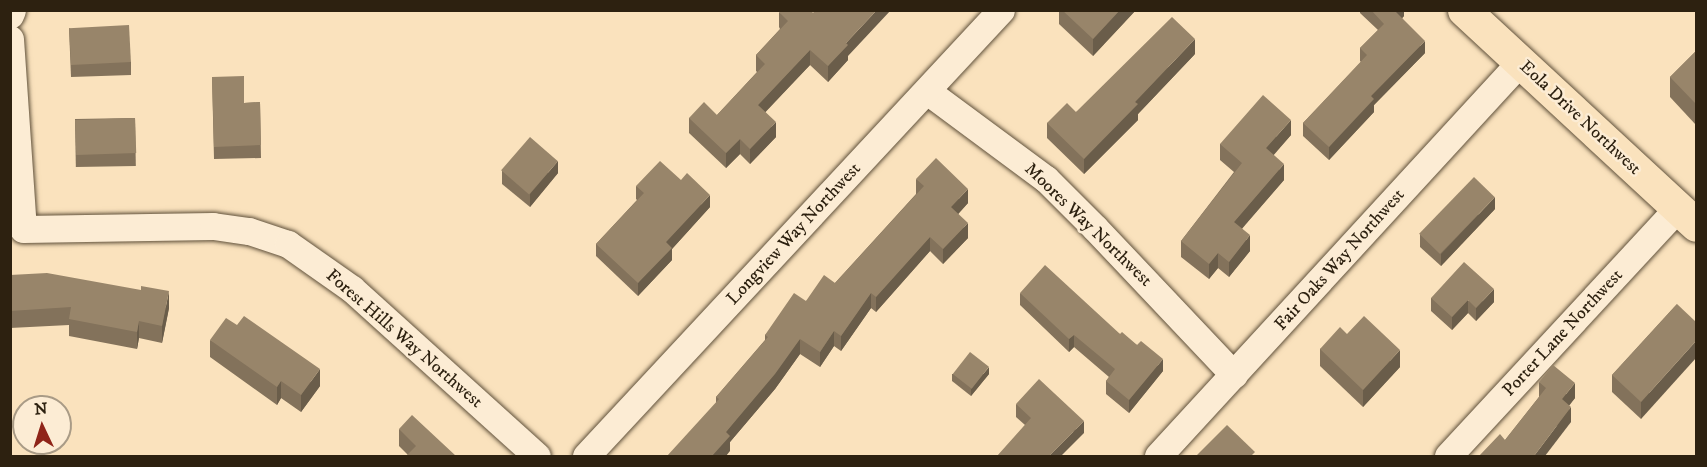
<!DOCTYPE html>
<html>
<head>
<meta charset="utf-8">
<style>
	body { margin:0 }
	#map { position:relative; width:1707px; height:467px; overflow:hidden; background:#fae2bd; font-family:"IM FELL DW Pica",serif }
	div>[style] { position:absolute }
	.roads { filter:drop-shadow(0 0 2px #60513b) drop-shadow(0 0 2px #60513b) }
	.minor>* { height:27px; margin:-13.5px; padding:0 13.5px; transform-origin:13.5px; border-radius:13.5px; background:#fcecd4 }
	.major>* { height:33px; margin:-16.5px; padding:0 16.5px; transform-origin:16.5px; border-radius:16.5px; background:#fae2bd }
	.wall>* { inset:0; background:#83725b; transform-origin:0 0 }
	.shaded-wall>* { inset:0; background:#6a5d4a }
	.building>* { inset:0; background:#98856a; transform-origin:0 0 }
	span { translate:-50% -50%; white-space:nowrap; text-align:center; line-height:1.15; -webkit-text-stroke:5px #fcecd4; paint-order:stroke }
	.street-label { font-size:18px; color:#2d2110 }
	.frame { position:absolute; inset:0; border:12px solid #2d2110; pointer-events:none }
	.north { position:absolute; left:12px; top:395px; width:60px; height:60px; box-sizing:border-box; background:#fcecd4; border:2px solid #a99b86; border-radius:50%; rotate:356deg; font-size:16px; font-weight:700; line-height:24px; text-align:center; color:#2d2110 }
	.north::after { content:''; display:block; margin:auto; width:21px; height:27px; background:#8f2418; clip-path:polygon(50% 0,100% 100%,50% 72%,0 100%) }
</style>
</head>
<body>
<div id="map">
	<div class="roads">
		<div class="minor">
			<div style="left:10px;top:15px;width:5px;rotate:-68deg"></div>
			<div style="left:10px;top:39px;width:190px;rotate:86.1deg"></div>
			<div style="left:23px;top:229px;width:190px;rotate:-0.9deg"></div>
			<div style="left:213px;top:226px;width:36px;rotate:8deg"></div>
			<div style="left:249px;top:231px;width:41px;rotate:18.4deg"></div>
			<div style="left:288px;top:244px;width:78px;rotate:35.1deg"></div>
			<div style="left:352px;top:289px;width:249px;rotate:42.1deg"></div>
			<div style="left:927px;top:91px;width:148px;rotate:36.5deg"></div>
			<div style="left:1046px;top:179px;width:69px;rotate:45deg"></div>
			<div style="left:1095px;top:228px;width:202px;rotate:46.6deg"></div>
			<div style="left:586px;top:456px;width:609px;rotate:-47.06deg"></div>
			<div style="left:1158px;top:456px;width:535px;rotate:-47.42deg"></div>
			<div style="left:1448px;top:456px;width:338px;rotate:-47.2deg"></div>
		</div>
		<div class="major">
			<div style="left:1464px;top:10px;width:316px;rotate:42.8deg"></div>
		</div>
	</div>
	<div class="wall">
		<div style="clip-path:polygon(1059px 10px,1136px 10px,1093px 56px,1059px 24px)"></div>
		<div style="clip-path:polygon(1360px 10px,1404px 10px,1404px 16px,1402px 18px,1425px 53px,1374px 105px,1374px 112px,1329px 160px,1303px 136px,1303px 123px,1361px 62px,1360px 61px,1360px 48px,1378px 30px,1360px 13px)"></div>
		<div style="clip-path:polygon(779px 12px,848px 56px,848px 60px,828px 82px,810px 65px,765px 112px,776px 137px,750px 164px,740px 154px,726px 168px,689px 133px,689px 118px,717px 115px,757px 72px,756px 71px,756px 55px,780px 29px,779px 27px)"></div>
		<div style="clip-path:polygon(69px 28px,131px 62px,131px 75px,71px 77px)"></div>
		<div style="clip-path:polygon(1696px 51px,1696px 125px,1670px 97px,1670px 77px)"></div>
		<div style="clip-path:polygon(1195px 54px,1138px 114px,1138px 120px,1084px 174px,1047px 138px,1047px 123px,1076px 112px)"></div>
		<div style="clip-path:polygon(212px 77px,244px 103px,260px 102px,261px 158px,214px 159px)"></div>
		<div style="left:135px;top:118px;width:48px;height:60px;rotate:89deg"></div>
		<div style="clip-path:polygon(1291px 135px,1273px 155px,1284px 180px,1242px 228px,1250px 251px,1229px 277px,1218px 268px,1209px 279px,1181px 257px,1181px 241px,1234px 172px,1220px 160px,1220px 144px)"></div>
		<div style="clip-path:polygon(502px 171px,558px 173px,530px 207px,502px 184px)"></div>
		<div style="clip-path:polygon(916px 179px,968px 203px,958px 214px,968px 238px,943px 264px,930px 251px,876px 312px,871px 308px,841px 351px,834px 346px,820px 367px,800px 354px,775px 389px,730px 442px,730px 451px,716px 402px,716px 397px,765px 340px,765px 335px,806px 301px,835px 283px,916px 194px)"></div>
		<div style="clip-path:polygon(636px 186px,710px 207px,672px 249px,672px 260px,638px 296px,596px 256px,596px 244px,637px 200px,636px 199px)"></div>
		<div style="clip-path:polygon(1495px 209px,1441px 266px,1420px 247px,1420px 234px)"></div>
		<div style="clip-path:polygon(10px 275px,169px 308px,162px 343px,139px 338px,137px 349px,69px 336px,69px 325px,10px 328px)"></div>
		<div style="clip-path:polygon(1020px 293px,1120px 334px,1137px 345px,1163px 371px,1129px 413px,1106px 394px,1106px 381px,1109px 377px,1074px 347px,1069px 352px,1020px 305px)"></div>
		<div style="clip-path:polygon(1431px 298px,1494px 302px,1476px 321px,1468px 313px,1452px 330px,1431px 311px)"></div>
		<div style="clip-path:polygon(1677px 304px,1641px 419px,1612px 392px,1612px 375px)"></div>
		<div style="clip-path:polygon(1347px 334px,1400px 367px,1363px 407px,1320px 366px,1320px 349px)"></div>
		<div style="clip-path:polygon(210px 340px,320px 386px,301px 412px,281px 398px,277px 405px,210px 357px)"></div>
		<div style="clip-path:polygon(952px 374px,989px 374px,971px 396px,952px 381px)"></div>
		<div style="clip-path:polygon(1539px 382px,1575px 398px,1569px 405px,1571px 422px,1505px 440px,1539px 397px)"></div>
		<div style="clip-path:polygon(1016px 404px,1084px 433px,1025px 425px,1016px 417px)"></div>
		<div style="clip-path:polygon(399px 429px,456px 456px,408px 455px,399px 446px)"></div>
	</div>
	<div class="shaded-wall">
		<div style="clip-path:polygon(877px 10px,891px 10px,848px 56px,848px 60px,828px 82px,828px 66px,846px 43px)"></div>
		<div style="clip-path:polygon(1120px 10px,1136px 10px,1093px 56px,1093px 39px)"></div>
		<div style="clip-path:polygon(1397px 10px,1404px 10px,1404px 16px,1396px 25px,1396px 12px)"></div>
		<div style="clip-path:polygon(1195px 39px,1195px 54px,1138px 114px,1138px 120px,1084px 174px,1084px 159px,1135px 102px)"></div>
		<div style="clip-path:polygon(1425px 41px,1425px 53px,1374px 105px,1374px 112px,1329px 160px,1329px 147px,1371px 96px)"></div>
		<div style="clip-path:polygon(810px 50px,810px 65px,758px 120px,758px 105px)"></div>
		<div style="clip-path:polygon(1291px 120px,1291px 135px,1266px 164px,1266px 148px)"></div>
		<div style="clip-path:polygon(776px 122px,776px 137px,750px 164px,750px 149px)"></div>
		<div style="clip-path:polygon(740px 139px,740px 154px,726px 168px,726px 153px)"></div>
		<div style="clip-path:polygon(558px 161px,558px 173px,530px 207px,530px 194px)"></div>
		<div style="clip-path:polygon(1284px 164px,1284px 180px,1234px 238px,1234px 222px)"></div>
		<div style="clip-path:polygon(968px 189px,968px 203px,951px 222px,951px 207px)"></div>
		<div style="clip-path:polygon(710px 195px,710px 207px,672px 249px,672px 260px,638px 296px,638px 283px,666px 242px)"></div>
		<div style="clip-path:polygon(1495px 197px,1495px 209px,1441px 266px,1441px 254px)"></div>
		<div style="clip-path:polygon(968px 223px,968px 238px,943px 264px,943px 249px)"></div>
		<div style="clip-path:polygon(1250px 235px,1250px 251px,1229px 277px,1229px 262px)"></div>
		<div style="clip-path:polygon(930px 237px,930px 251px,876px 312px,876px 297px)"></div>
		<div style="clip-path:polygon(1218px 253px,1218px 268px,1209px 279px,1209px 264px)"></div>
		<div style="clip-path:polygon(1494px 289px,1494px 302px,1476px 321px,1476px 308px)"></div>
		<div style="clip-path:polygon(169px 291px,169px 308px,162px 343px,162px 326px)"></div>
		<div style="clip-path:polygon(871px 293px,871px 308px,841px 351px,841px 336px)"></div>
		<div style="clip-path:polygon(1468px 300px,1468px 313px,1452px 330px,1452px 317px)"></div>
		<div style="clip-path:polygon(139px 321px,139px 338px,137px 349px,137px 332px)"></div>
		<div style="clip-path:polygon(834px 331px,834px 346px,820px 367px,820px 352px)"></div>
		<div style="clip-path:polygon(1074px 335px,1074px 347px,1069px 352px,1069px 339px)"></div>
		<div style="clip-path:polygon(800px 339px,800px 354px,775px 389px,730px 442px,730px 451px,726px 456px,712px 456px,726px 432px)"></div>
		<div style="clip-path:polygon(1696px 341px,1696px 358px,1641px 419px,1641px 402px)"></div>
		<div style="clip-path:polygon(1400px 350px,1400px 367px,1363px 407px,1363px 390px)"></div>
		<div style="clip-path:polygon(1163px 359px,1163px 371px,1129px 413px,1129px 400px)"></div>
		<div style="clip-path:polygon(989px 367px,989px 374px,971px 396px,971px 389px)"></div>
		<div style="clip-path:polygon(320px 369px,320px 386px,301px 412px,301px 395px)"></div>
		<div style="clip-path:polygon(281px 381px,281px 398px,277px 405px,277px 387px)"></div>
		<div style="clip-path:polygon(1575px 383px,1575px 398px,1562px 415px,1562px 399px)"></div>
		<div style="clip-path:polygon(1571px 407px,1571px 422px,1545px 456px,1534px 456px)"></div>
		<div style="clip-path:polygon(1084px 421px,1084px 433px,1061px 456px,1049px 456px)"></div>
	</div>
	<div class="building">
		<div style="clip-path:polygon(780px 10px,811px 10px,813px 13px,815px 10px,877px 10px,846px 43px,848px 45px,828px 66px,810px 50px,758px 105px,776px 122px,750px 149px,740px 139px,726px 153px,689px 118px,704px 102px,717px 115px,765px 64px,756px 55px,788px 21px,779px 12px)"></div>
		<div style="clip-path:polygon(1062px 10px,1120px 10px,1093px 39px)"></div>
		<div style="clip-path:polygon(1371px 10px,1397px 10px,1396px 12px,1425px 41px,1371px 96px,1374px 99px,1329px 147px,1303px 123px,1367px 55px,1360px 48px,1384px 24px)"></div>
		<div style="clip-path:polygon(1172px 17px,1195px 39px,1135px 102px,1138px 104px,1084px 159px,1047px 123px,1067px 103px,1076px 112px)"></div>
		<div style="left:129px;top:25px;width:37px;height:60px;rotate:87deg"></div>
		<div style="clip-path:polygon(1696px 51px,1696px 104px,1670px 77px)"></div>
		<div style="clip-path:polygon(244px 76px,244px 103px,260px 102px,261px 145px,214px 147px,212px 77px)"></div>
		<div style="clip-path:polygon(1263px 95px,1291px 120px,1266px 148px,1284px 164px,1234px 222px,1250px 235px,1229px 262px,1218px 253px,1209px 264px,1181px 241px,1242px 163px,1220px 144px)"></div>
		<div style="left:135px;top:118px;width:35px;height:60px;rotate:88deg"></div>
		<div style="left:530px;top:137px;width:37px;height:44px;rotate:41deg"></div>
		<div style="clip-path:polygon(936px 158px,968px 189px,951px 207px,968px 223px,943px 249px,930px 237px,876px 297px,871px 293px,841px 336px,834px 331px,820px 352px,800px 339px,775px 374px,726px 432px,730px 436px,712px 456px,667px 456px,719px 399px,716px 397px,768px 337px,765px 335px,794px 293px,806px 301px,824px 275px,835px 283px,924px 186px,916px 179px)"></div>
		<div style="clip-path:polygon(660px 161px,681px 180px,687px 173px,710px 195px,666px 242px,672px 248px,638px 283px,596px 244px,644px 193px,636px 186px)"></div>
		<div style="left:1474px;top:177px;width:29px;height:79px;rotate:44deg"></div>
		<div style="clip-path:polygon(1464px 262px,1494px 289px,1476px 308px,1468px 300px,1452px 317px,1431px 298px)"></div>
		<div style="clip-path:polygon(1045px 265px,1120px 334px,1122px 332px,1137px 345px,1141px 341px,1163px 359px,1129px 400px,1106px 381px,1115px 369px,1074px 335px,1069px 339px,1020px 293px)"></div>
		<div style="clip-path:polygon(47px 273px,141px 290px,141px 286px,169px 291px,162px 326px,139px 321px,137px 332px,69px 319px,71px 307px,10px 311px,10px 275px)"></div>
		<div style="clip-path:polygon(1677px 304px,1696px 322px,1696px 341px,1641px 402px,1612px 375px)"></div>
		<div style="clip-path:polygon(244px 316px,320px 369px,301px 395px,281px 381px,277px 387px,210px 340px,226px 318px,237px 325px)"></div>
		<div style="clip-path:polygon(1364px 316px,1400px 350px,1363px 390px,1320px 349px,1340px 327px,1347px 334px)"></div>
		<div style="left:970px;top:352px;width:24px;height:28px;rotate:38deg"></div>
		<div style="clip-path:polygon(1553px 365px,1575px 383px,1562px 399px,1571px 407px,1534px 456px,1479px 456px,1500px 434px,1505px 440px,1546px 388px,1539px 382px)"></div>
		<div style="clip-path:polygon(1039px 379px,1084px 421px,1049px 456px,997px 456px,1031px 418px,1016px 404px)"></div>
		<div style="clip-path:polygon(412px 415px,456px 456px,406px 456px,416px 446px,399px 429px)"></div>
		<div style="clip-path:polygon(1227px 425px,1255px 452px,1251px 456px,1196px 456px)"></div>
	</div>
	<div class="street-label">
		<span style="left:1580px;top:118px;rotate:43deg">Eola Drive Northwest</span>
		<span style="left:1088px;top:225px;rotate:44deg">Moores Way Northwest</span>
		<span style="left:794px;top:234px;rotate:-47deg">Longview Way Northwest</span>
		<span style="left:1340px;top:260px;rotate:-48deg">Fair Oaks Way Northwest</span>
		<span style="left:1563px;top:333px;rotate:-47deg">Porter Lane Northwest</span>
		<span style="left:404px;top:339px;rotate:41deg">Forest Hills Way Northwest</span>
	</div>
	<div class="frame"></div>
	<div class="north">N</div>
</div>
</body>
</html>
